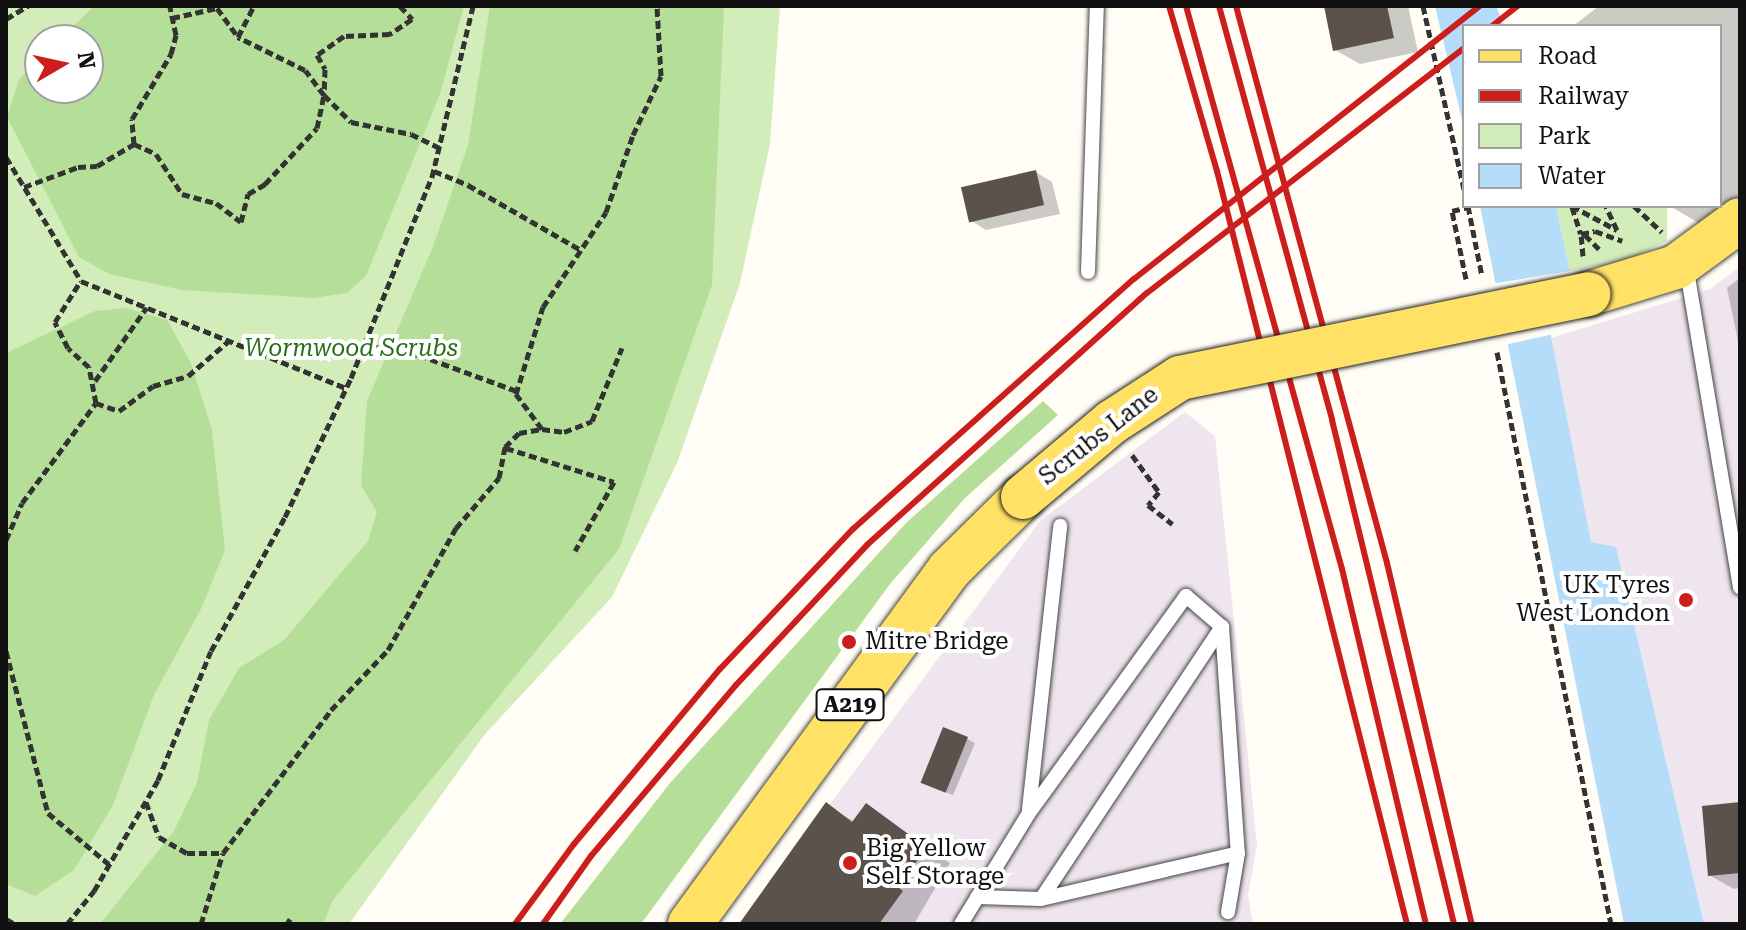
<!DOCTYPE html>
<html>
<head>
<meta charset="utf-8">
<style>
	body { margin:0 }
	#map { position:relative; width:1746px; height:930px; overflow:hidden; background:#fffdf5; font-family:"Roboto Serif",serif }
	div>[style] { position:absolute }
	.industrial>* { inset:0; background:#efe5ef }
	.green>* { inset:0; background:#d2edba }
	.forest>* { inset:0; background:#b5df98 }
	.water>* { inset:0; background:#b5ddfa }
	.pier>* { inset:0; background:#fffdf5 }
	.shadow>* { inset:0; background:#0003 }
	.building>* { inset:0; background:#5b524c; transform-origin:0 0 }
	.path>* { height:5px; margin-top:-2.5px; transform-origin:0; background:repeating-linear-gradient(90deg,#333 0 8px,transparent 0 12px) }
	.roads { filter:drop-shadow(0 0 2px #444) drop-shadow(0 0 2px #444) }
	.lane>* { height:14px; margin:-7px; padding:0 7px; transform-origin:7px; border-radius:7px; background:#fff }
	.primary>* { height:44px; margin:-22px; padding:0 22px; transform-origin:22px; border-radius:22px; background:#ffe165 }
	.rail>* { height:6px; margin:-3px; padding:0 3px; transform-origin:3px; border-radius:3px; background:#cc1e1d }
	.bridges { filter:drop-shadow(0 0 2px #222) drop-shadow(0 0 2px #222) }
	.primary-bridge>* { height:44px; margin:-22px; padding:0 22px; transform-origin:22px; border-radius:22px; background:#ffe165 }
	.dots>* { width:22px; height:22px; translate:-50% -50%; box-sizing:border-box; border:4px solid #fff; border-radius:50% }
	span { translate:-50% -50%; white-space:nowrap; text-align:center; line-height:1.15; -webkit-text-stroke:8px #fff; paint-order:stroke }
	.shield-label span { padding:2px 6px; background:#fff; border:2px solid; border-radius:6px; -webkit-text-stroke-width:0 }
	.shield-label { font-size:22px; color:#111; font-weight:700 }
	.park-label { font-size:24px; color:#286f1b; font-style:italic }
	.street-label { font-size:24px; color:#111 }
	.poi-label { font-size:24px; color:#111 }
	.right { translate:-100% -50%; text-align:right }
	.left { translate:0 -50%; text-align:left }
	.frame { position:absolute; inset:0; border:8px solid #111; pointer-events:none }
	.legend { position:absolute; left:1462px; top:24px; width:260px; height:184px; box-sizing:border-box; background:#fff; border:2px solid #a0a0a0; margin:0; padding:10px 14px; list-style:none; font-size:24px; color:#111 }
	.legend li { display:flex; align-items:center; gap:16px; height:40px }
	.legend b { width:40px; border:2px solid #a0a0a0 }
	.north { position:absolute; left:24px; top:24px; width:80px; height:80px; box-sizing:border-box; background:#fff; border:2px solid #a0a0a0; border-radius:50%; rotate:81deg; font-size:22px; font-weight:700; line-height:32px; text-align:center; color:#111 }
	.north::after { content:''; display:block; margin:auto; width:28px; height:36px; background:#cc1e1d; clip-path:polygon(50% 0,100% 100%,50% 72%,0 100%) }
</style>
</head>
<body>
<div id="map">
	<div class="industrial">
		<div style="clip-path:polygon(1740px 267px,1740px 924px,1704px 924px,1616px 548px,1591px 543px,1551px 338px,1710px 289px)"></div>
		<div style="clip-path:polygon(1185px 412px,1215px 436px,1257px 845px,1248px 895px,1253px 924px,741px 924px,1041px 520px)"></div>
	</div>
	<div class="green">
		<div style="clip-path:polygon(evenodd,6px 6px,780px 6px,770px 144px,740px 283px,677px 463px,612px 597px,485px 734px,349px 924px,6px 924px,6px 6px,40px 40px,88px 40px,88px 88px,40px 88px,40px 40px)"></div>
		<div style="clip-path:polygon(1556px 206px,1667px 206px,1667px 241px,1625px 261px,1570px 271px)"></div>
	</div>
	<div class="forest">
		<div style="clip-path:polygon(94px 6px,464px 6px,440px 94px,366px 276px,347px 293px,314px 298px,182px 290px,109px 274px,79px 257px,7px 117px,19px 79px,40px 59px,40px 88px,88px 88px,88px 40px,59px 40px)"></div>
		<div style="clip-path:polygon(490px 6px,724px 6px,712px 285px,619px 549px,333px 900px,323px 924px,100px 924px,174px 831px,197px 783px,209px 720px,239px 668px,284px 640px,368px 541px,377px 512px,361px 485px,367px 401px,434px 244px,468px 145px)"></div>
		<div style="clip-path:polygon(126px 308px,167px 320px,191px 363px,212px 430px,225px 550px,202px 607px,154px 695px,113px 805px,74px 870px,35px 896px,6px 884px,6px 353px,95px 311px)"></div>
		<div style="clip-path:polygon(1043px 401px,1058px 415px,965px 498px,890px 584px,641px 924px,560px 924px,670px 783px,906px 523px)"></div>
	</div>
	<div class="water">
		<div style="clip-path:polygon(1435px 6px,1496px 6px,1504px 26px,1464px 26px,1464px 128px)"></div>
		<div style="clip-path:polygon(1480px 206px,1556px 206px,1570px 271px,1544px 300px,1591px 542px,1616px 547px,1704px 924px,1624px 924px)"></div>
	</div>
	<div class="pier">
		<div style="clip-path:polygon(1570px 271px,1548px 301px,1554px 334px,1504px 345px,1491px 284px)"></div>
	</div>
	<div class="shadow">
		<div style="clip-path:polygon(1326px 6px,1408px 6px,1418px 52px,1360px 64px,1335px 50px)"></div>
		<div style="clip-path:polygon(1599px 6px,1740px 6px,1740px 209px,1712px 231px,1670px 206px,1720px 206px,1720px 26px,1573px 26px)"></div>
		<div style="clip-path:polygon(1036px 172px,1052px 182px,1060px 214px,986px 230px,970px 220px)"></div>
		<div style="clip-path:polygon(1740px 278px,1740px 351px,1727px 288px)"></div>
		<div style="clip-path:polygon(967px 739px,975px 743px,953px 795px,930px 786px)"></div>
		<div style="clip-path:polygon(1740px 804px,1740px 888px,1734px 889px,1709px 875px)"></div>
		<div style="clip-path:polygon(826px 805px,855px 822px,867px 806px,950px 863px,914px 924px,741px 924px)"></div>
	</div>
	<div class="building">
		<div style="clip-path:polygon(1324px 6px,1387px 6px,1394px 38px,1333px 51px)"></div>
		<div style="left:1036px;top:170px;width:36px;height:77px;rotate:77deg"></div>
		<div style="left:943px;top:727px;width:27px;height:60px;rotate:22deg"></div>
		<div style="clip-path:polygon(826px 802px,852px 822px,866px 803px,926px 847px,899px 888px,903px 891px,879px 924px,739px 924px)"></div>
		<div style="clip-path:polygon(1740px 802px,1740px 873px,1708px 876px,1702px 806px)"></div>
	</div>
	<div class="path">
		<div style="left:400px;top:6px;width:18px;rotate:47deg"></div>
		<div style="left:412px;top:19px;width:27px;rotate:146deg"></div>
		<div style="left:390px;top:34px;width:46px;rotate:177.5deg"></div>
		<div style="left:344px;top:36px;width:33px;rotate:145deg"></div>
		<div style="left:317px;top:55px;width:16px;rotate:60deg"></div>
		<div style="left:325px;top:69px;width:26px;rotate:92deg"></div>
		<div style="left:324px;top:95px;width:38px;rotate:45deg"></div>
		<div style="left:351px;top:122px;width:61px;rotate:11.3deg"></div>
		<div style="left:411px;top:134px;width:32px;rotate:26deg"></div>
		<div style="left:1423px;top:6px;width:188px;rotate:77.4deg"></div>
		<div style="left:172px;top:18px;width:46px;rotate:-12.5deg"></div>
		<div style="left:217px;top:8px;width:36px;rotate:54deg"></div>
		<div style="left:6px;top:19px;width:26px;rotate:-31deg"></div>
		<div style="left:134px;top:144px;width:25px;rotate:-95deg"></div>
		<div style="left:132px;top:119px;width:76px;rotate:-59deg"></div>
		<div style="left:171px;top:54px;width:20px;rotate:-75deg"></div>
		<div style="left:176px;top:35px;width:30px;rotate:-102deg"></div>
		<div style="left:6px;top:157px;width:145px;rotate:58.8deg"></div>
		<div style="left:81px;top:281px;width:286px;rotate:22deg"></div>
		<div style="left:434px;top:171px;width:37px;rotate:22deg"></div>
		<div style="left:468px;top:185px;width:130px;rotate:29.9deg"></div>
		<div style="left:24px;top:187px;width:58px;rotate:-20.3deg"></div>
		<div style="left:78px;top:167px;width:19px;rotate:-3deg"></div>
		<div style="left:97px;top:166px;width:43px;rotate:-30.7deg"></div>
		<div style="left:134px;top:144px;width:24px;rotate:24deg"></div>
		<div style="left:156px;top:154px;width:48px;rotate:57deg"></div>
		<div style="left:182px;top:194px;width:35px;rotate:15deg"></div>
		<div style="left:216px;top:203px;width:31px;rotate:37deg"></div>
		<div style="left:241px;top:222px;width:29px;rotate:-76deg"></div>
		<div style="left:248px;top:194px;width:20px;rotate:-30deg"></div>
		<div style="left:265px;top:184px;width:76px;rotate:-47.1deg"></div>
		<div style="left:317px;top:128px;width:34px;rotate:-78deg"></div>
		<div style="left:324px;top:95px;width:31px;rotate:-127deg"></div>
		<div style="left:305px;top:70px;width:75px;rotate:-153.8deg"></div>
		<div style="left:238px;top:37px;width:35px;rotate:-63deg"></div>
		<div style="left:1468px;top:206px;width:71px;rotate:78.7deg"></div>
		<div style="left:1572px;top:206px;width:51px;rotate:28.1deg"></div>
		<div style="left:1617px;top:230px;width:26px;rotate:-115deg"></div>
		<div style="left:1634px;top:206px;width:38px;rotate:43deg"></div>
		<div style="left:1572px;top:207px;width:28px;rotate:72deg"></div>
		<div style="left:1585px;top:235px;width:23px;rotate:45deg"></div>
		<div style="left:1583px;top:256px;width:22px;rotate:-95deg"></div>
		<div style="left:1581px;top:234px;width:14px;rotate:-12deg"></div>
		<div style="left:1595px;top:231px;width:29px;rotate:20deg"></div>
		<div style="left:1466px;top:279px;width:69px;rotate:-101.6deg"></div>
		<div style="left:1452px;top:211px;width:16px;rotate:-14deg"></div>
		<div style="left:364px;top:345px;width:56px;rotate:10.3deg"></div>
		<div style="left:419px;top:355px;width:104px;rotate:20.2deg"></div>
		<div style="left:1497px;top:352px;width:583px;rotate:78.73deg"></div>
		<div style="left:95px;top:381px;width:90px;rotate:-54.9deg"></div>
		<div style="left:96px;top:403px;width:24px;rotate:19deg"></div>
		<div style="left:119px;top:411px;width:42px;rotate:-36.3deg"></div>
		<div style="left:153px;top:386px;width:36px;rotate:-16deg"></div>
		<div style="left:188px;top:376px;width:55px;rotate:-40.6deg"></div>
		<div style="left:542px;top:429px;width:22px;rotate:8deg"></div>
		<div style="left:564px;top:432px;width:30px;rotate:-21deg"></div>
		<div style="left:592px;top:421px;width:79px;rotate:-67.7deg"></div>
		<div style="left:506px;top:448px;width:113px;rotate:17.5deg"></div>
		<div style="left:614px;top:482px;width:79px;rotate:119.5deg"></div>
		<div style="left:1132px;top:455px;width:46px;rotate:53.9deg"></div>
		<div style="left:1159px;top:492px;width:17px;rotate:130deg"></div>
		<div style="left:1148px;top:505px;width:31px;rotate:38deg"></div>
		<div style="left:6px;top:540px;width:40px;rotate:-66.6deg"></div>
		<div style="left:22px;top:503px;width:124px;rotate:-53.5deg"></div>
		<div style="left:96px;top:403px;width:37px;rotate:-101deg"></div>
		<div style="left:89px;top:367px;width:28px;rotate:-138deg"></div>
		<div style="left:68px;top:348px;width:29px;rotate:-117deg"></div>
		<div style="left:55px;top:322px;width:47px;rotate:-58deg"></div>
		<div style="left:6px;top:651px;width:167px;rotate:75.5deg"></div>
		<div style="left:48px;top:813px;width:81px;rotate:40deg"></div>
		<div style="left:146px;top:802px;width:37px;rotate:70deg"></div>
		<div style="left:159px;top:837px;width:32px;rotate:30deg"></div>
		<div style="left:187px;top:853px;width:36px"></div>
		<div style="left:6px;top:919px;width:10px;rotate:29deg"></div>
		<div style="left:67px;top:924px;width:43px;rotate:-50.7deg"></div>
		<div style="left:94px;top:891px;width:128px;rotate:-60deg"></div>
		<div style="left:158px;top:780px;width:139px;rotate:-67.7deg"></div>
		<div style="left:211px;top:651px;width:153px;rotate:-61.1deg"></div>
		<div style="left:285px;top:517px;width:154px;rotate:-64.6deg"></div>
		<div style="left:351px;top:378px;width:217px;rotate:-68.1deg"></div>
		<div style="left:432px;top:177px;width:176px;rotate:-76.5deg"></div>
		<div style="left:201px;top:924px;width:74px;rotate:-72.8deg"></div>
		<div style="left:223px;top:853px;width:179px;rotate:-52.9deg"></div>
		<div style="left:331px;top:710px;width:83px;rotate:-46.5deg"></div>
		<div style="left:388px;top:650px;width:140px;rotate:-60.9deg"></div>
		<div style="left:456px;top:528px;width:66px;rotate:-49.3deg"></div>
		<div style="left:499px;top:478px;width:32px;rotate:-79deg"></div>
		<div style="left:505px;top:447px;width:20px;rotate:-45deg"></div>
		<div style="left:519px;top:433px;width:23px;rotate:-10deg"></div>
		<div style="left:542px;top:429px;width:44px;rotate:-126.6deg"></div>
		<div style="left:516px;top:394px;width:91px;rotate:-72.8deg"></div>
		<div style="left:543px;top:307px;width:114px;rotate:-56.4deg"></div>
		<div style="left:606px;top:212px;width:82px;rotate:-70.7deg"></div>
		<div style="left:633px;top:135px;width:65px;rotate:-64.6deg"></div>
		<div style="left:661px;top:76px;width:70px;rotate:-93.3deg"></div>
		<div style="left:287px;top:924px;width:6px;rotate:-59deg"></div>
	</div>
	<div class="roads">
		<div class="lane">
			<div style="left:1686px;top:265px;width:327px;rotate:80.5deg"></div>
			<div style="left:1088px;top:272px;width:266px;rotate:-88.1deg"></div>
			<div style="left:1029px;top:809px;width:285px;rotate:-83.7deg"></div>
			<div style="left:977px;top:897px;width:64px;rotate:1.8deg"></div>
			<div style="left:1041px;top:899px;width:202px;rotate:-13.1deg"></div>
			<div style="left:1041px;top:899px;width:327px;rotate:-56.4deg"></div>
			<div style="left:961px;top:924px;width:130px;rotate:-58.5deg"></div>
			<div style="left:1029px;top:813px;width:268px;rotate:-54.1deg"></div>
			<div style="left:1186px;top:596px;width:48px;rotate:40.7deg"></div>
			<div style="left:1222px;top:627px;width:227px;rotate:86deg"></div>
			<div style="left:1238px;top:853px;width:60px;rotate:99.6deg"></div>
		</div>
		<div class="primary">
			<div style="left:1588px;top:294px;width:92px;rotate:-17.1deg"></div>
			<div style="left:1676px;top:267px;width:79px;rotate:-36.3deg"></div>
			<div style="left:690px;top:924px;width:439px;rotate:-53.8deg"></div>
			<div style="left:949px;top:570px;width:104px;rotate:-44.6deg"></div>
		</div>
	</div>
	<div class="rail">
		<div style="left:1169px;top:6px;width:172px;rotate:73.8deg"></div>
		<div style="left:1217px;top:171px;width:777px;rotate:75.84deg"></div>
		<div style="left:1186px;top:6px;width:584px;rotate:74.51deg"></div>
		<div style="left:1342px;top:569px;width:365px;rotate:76.7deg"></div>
		<div style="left:1219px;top:6px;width:429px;rotate:74.7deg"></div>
		<div style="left:1332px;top:420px;width:519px;rotate:76.39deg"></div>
		<div style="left:1236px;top:6px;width:577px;rotate:74.83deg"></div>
		<div style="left:1387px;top:563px;width:371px;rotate:76.8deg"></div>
		<div style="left:1492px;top:26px;width:33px;rotate:-38deg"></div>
		<div style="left:515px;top:924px;width:99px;rotate:-53.6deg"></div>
		<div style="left:574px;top:844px;width:228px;rotate:-50.2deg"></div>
		<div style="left:720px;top:669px;width:193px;rotate:-46.5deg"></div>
		<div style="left:853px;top:529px;width:376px;rotate:-41.7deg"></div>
		<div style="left:1134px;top:279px;width:441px;rotate:-38.3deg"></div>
		<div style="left:543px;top:924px;width:83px;rotate:-54.8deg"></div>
		<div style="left:591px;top:856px;width:224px;rotate:-49.7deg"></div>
		<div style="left:736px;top:685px;width:193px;rotate:-46.9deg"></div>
		<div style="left:868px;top:544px;width:375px;rotate:-42deg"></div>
		<div style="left:1147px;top:293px;width:401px;rotate:-37.7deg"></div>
	</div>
	<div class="bridges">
		<div class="primary-bridge">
			<div style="left:1023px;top:497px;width:116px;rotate:-40.1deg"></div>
			<div style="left:1112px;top:422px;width:81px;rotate:-32.9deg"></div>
			<div style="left:1180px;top:378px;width:417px;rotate:-11.6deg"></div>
		</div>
	</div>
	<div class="dots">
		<div style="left:1686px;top:600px;background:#cc1e1d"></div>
		<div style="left:849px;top:642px;background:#cc1e1d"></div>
		<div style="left:850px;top:863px;background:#cc1e1d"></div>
	</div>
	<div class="shield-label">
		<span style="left:850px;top:705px">A219</span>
	</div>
	<div class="park-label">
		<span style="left:351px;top:349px">Wormwood Scrubs</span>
	</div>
	<div class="street-label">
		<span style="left:1099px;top:436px;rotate:-38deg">Scrubs Lane</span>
	</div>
	<div class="poi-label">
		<span class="right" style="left:1670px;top:600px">UK Tyres<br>West London</span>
		<span class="left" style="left:865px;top:642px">Mitre Bridge</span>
		<span class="left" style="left:866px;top:863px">Big Yellow<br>Self Storage</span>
	</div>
	<div class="frame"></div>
	<ul class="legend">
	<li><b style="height:10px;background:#ffe165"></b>Road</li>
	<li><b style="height:10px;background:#cc1e1d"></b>Railway</li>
	<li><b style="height:22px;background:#d2edba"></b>Park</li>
	<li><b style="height:22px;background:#b5ddfa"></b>Water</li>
	</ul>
	<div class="north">N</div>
</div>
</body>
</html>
